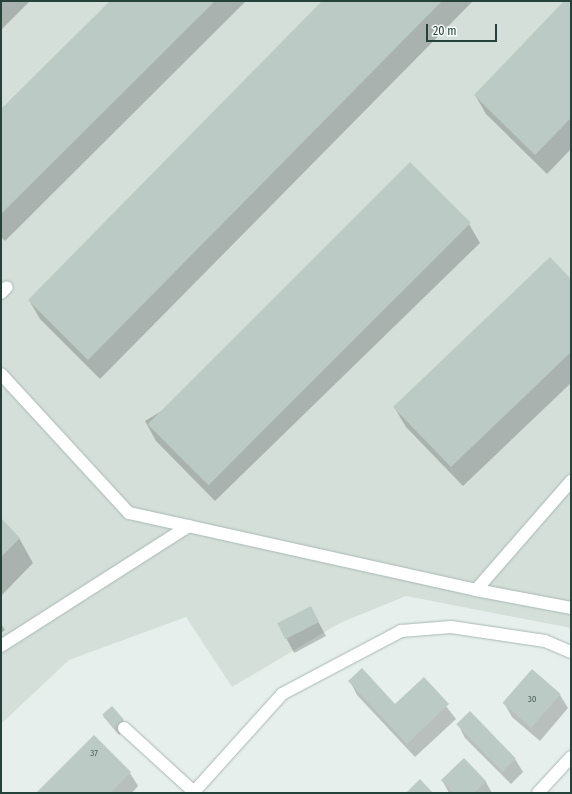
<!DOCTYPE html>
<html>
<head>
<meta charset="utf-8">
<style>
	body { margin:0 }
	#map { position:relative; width:572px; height:794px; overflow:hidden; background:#e6efeb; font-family:"Fira Sans Condensed",sans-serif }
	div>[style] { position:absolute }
	.built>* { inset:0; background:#d4dfda }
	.shadow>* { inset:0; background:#0003; transform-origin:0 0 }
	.building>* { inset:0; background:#bbcac4; transform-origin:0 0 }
	.roads { filter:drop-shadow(0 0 1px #a8b8b2) drop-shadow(0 0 1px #a8b8b2) }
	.minor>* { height:12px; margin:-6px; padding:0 6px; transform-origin:6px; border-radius:6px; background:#fff }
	span { translate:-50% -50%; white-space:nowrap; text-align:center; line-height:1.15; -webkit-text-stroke:4px #f7fbf9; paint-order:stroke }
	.number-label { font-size:9px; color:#4a645c }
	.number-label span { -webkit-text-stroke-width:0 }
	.frame { position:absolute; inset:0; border:2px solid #24423a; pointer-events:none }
	.scale { position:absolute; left:426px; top:24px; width:71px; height:18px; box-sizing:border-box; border:2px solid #24423a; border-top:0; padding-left:5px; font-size:12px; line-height:14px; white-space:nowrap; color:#24423a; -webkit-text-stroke:3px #f7fbf9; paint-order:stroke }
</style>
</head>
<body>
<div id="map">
	<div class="built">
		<div style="clip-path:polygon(1px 1px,571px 1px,571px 628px,406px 596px,340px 623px,232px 687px,186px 617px,69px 660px,1px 724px)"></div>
	</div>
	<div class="shadow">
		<div style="clip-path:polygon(1px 1px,30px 1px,1px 30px)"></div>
		<div style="clip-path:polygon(111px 1px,246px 1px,5px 241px,1px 237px,1px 110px)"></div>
		<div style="clip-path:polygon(324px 1px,473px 1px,100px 379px,40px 319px,29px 300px)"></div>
		<div style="clip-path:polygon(565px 1px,571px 1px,571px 149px,547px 174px,486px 114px,475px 95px)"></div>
		<div style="clip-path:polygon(469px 224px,480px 243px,215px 501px,156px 441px,145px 421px)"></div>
		<div style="clip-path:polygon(571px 280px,571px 383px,463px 486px,406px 427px,394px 407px)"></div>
		<div style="clip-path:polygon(1px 520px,19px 538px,33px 563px,1px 596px)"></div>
		<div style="left:318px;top:621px;width:17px;height:36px;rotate:62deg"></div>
		<div style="clip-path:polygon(1px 624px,5px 630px,1px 633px)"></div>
		<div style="clip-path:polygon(424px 678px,456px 719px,415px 757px,357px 695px,350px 681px,395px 705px)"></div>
		<div style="clip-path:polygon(560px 695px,568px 708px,540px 741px,512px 717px,504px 703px)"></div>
		<div style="clip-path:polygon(103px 716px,123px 720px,127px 727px,119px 735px)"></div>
		<div style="clip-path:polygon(458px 724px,515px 759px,523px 772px,511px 784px,465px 738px)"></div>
		<div style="clip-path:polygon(464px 759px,486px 782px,492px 793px,449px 793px,442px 780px)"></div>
		<div style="clip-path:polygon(130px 773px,138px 786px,132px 793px,37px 793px)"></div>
	</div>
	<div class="building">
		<div style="clip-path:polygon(110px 1px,215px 1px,1px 214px,1px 109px)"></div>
		<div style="clip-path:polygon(322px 1px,442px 1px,88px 360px,28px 300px)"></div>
		<div style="clip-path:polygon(564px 1px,571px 1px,571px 118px,535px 155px,474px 95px)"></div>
		<div style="left:410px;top:162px;width:86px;height:371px;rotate:45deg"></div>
		<div style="clip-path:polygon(550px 257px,571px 279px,571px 352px,451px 467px,393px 407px)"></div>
		<div style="clip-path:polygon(1px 518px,20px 538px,1px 557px)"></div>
		<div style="left:311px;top:606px;width:18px;height:38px;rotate:63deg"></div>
		<div style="clip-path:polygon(362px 668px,395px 704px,424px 677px,449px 704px,407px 744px,348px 681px)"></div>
		<div style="left:532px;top:669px;width:38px;height:45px;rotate:41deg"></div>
		<div style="left:112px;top:706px;width:18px;height:13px;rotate:49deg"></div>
		<div style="left:470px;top:711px;width:66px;height:19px;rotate:46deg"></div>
		<div style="clip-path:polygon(94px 735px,131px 772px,110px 793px,36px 793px)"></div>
		<div style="clip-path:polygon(464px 758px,486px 781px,474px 793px,453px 793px,441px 780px)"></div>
		<div style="clip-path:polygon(420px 779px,433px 793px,406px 793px)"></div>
	</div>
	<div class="roads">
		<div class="minor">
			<div style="left:1px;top:293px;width:8px;rotate:-45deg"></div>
			<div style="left:1px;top:374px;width:189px;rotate:47.4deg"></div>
			<div style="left:129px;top:513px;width:355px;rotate:12.5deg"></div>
			<div style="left:476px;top:590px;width:145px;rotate:-48.9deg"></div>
			<div style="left:476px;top:590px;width:97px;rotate:10.7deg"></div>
			<div style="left:1px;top:646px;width:223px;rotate:-32.6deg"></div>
			<div style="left:124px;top:728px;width:95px;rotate:42.4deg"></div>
			<div style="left:193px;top:793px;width:133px;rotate:-48deg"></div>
			<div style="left:282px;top:694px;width:135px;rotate:-27.9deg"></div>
			<div style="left:401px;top:631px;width:50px;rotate:-4.6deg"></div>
			<div style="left:451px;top:627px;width:95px;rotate:8.5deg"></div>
			<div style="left:545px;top:641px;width:28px;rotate:23deg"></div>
			<div style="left:538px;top:793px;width:49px;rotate:-47.5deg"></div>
		</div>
	</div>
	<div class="number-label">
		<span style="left:532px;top:699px">30</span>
		<span style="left:94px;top:753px">37</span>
	</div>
	<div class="frame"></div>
	<div class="scale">20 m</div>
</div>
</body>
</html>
